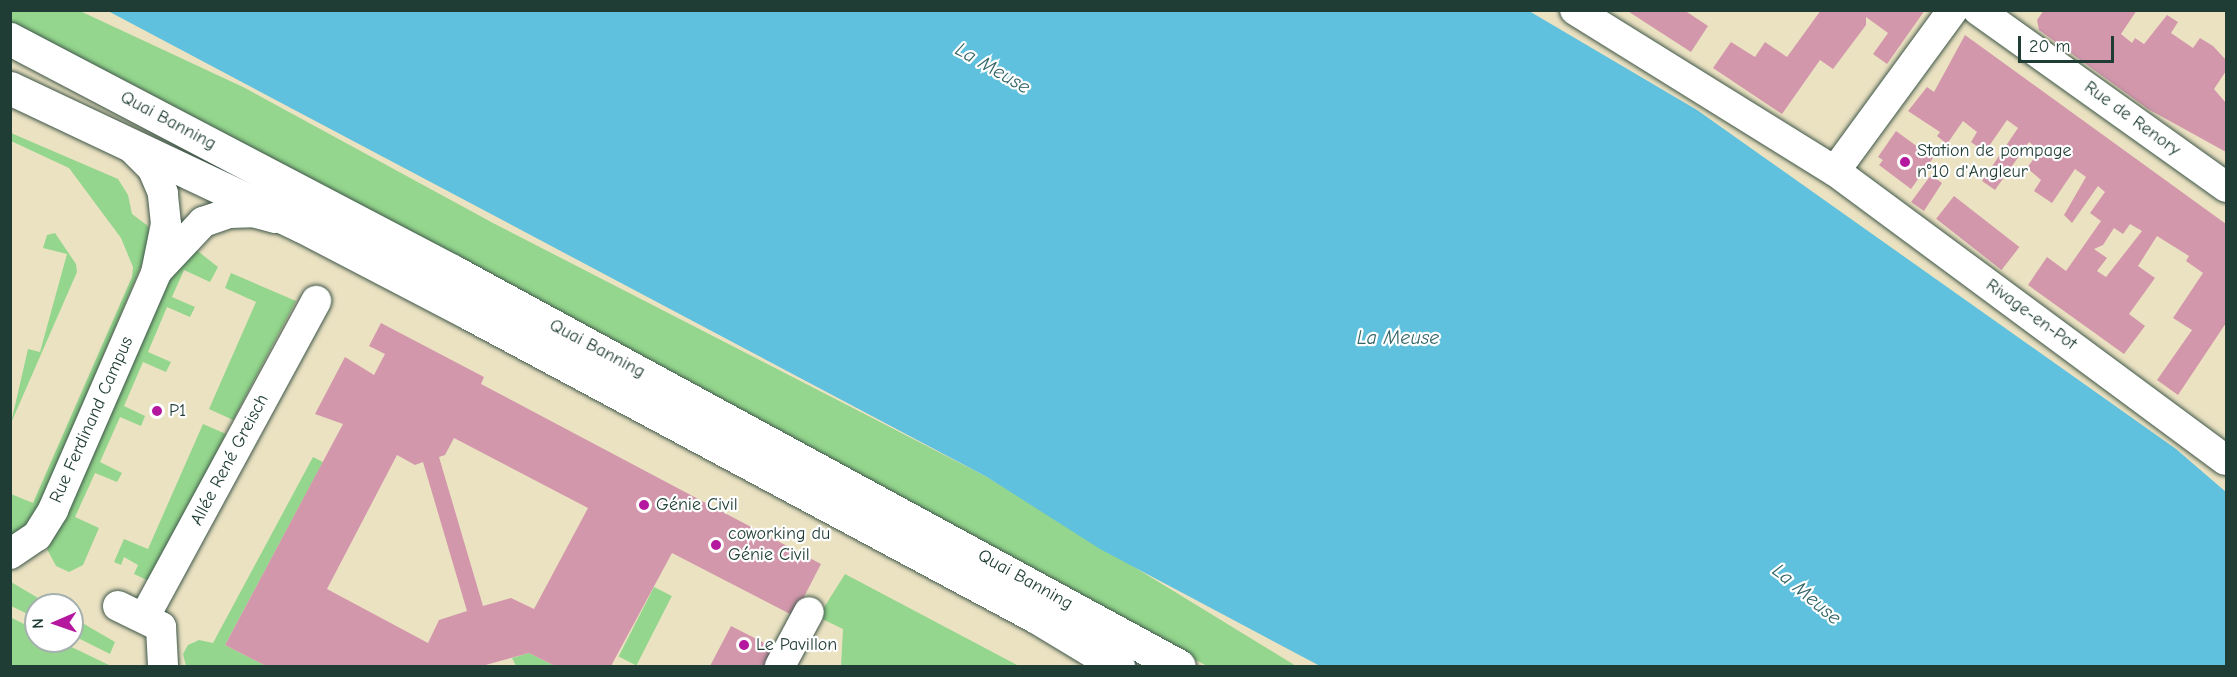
<!DOCTYPE html>
<html>
<head>
<meta charset="utf-8">
<style>
	body { margin:0 }
	#map { position:relative; width:2237px; height:677px; overflow:hidden; background:#ebe2c2; font-family:"Comic Neue",sans-serif }
	div>[style] { position:absolute }
	.green>* { inset:0; background:#94d68d; transform-origin:0 0 }
	.water>* { inset:0; background:#5fc1dd }
	.building>* { inset:0; background:#d397ac; transform-origin:0 0 }
	.roads { filter:drop-shadow(0 0 2px #3e5649) drop-shadow(0 0 2px #3e5649) }
	.street>* { height:30px; margin:-15px; padding:0 15px; transform-origin:15px; border-radius:15px; background:#fff }
	.secondary>* { height:33px; margin:-16.5px; padding:0 16.5px; transform-origin:16.5px; border-radius:16.5px; background:#fff }
	.dots>* { width:16px; height:16px; translate:-50% -50%; box-sizing:border-box; border:3px solid #fff; border-radius:50% }
	span { translate:-50% -50%; white-space:nowrap; text-align:center; line-height:1.15; -webkit-text-stroke:4.5px #fff; paint-order:stroke }
	.street-label { font-size:18px; color:#1f3d34 }
	.poi-label { font-size:18px; color:#1f3d34 }
	.left { translate:0 -50%; text-align:left }
	.water-label { font-size:20px; color:#326567; font-style:italic }
	.frame { position:absolute; inset:0; border:12px solid #1f3d34; pointer-events:none }
	.north { position:absolute; left:24px; top:593px; width:60px; height:60px; box-sizing:border-box; background:#fff; border:2px solid #a5b1ae; border-radius:50%; rotate:268deg; font-size:16px; font-weight:700; line-height:24px; text-align:center; color:#1f3d34 }
	.north::after { content:''; display:block; margin:auto; width:21px; height:27px; background:#b5179e; clip-path:polygon(50% 0,100% 100%,50% 72%,0 100%) }
	.scale { position:absolute; left:2018px; top:36px; width:96px; height:27px; box-sizing:border-box; border:3px solid #1f3d34; border-top:0; padding-left:8px; font-size:18px; line-height:21px; white-space:nowrap; color:#1f3d34; -webkit-text-stroke:4px #fff; paint-order:stroke }
</style>
</head>
<body>
<div id="map">
	<div class="green">
		<div style="clip-path:polygon(10px 11px,80px 11px,243px 87px,493px 223px,987px 477px,1296px 666px,1207px 666px,418px 237px,132px 84px,11px 25px)"></div>
		<div style="clip-path:polygon(11px 133px,118px 179px,128px 195px,132px 214px,148px 226px,153px 238px,40px 505px,29px 525px,11px 537px,11px 494px,33px 503px,132px 277px,133px 267px,121px 238px,69px 168px,11px 141px)"></div>
		<div style="clip-path:polygon(55px 233px,76px 264px,77px 272px,11px 423px,28px 349px,40px 352px,67px 254px,43px 248px,47px 235px)"></div>
		<div style="clip-path:polygon(190px 245px,218px 267px,210px 282px,184px 270px,172px 297px,195px 307px,190px 317px,167px 307px,148px 352px,171px 362px,166px 372px,143px 362px,124px 406px,145px 416px,141px 426px,120px 417px,100px 462px,122px 473px,117px 482px,95px 473px,75px 517px,99px 528px,83px 565px,69px 572px,56px 566px,47px 549px,66px 516px,171px 271px)"></div>
		<div style="clip-path:polygon(231px 273px,296px 301px,233px 420px,209px 409px,256px 302px,225px 288px)"></div>
		<div style="clip-path:polygon(203px 424px,226px 434px,149px 581px,134px 574px,138px 565px,124px 557px,121px 565px,114px 562px,124px 539px,148px 549px)"></div>
		<div style="clip-path:polygon(313px 457px,323px 462px,225px 645px,266px 666px,186px 666px,183px 654px,188px 645px,199px 640px,213px 643px)"></div>
		<div style="clip-path:polygon(845px 574px,1019px 666px,841px 666px,843px 629px,818px 617px)"></div>
		<div style="clip-path:polygon(11px 582px,50px 605px,36px 605px,36px 618px,11px 606px)"></div>
		<div style="left:654px;top:587px;width:20px;height:78px;rotate:27deg"></div>
		<div style="clip-path:polygon(10px 617px,36px 630px,36px 641px,59px 641px,111px 666px,11px 666px)"></div>
		<div style="clip-path:polygon(72px 617px,115px 642px,110px 654px,72px 635px)"></div>
		<div style="clip-path:polygon(529px 653px,555px 666px,516px 666px,512px 658px)"></div>
	</div>
	<div class="water">
		<div style="clip-path:polygon(108px 11px,1529px 11px,1697px 110px,2176px 449px,2226px 492px,2226px 666px,1320px 666px,1100px 549px,987px 477px)"></div>
	</div>
	<div class="building">
		<div style="clip-path:polygon(1626px 10px,1684px 10px,1708px 26px,1691px 52px)"></div>
		<div style="clip-path:polygon(1821px 10px,1925px 10px,1887px 64px,1873px 54px,1888px 33px,1866px 17px,1866px 25px,1833px 69px,1820px 60px,1782px 114px,1713px 68px,1731px 42px,1755px 57px,1765px 42px,1787px 57px)"></div>
		<div style="clip-path:polygon(2044px 10px,2137px 10px,2121px 34px,2132px 43px,2135px 38px,2144px 44px,2167px 15px,2178px 22px,2171px 33px,2193px 48px,2200px 38px,2213px 46px,2226px 60px,2226px 71px,2214px 89px,2226px 103px,2226px 152px,2148px 109px,2039px 30px,2037px 20px)"></div>
		<div style="clip-path:polygon(evenodd,1965px 35px,2226px 224px,2226px 323px,2178px 395px,2157px 380px,2192px 330px,2173px 318px,2203px 273px,2186px 261px,2189px 256px,2157px 236px,2138px 266px,2155px 278px,2129px 314px,2145px 326px,2124px 354px,2028px 285px,2047px 257px,2066px 271px,2101px 221px,2090px 213px,2105px 192px,2098px 186px,2072px 223px,2064px 215px,2086px 177px,2075px 169px,2052px 203px,2034px 191px,2041px 180px,2027px 168px,2040px 150px,2029px 142px,1995px 190px,1982px 181px,2018px 128px,2007px 120px,1985px 152px,1971px 142px,1977px 132px,1963px 121px,1947px 144px,1937px 136px,1940px 132px,1908px 111px,1927px 87px,1934px 92px,1965px 35px,2130px 224px,2142px 231px,2106px 277px,2097px 271px,2107px 258px,2094px 249px,2103px 245px,2114px 228px,2123px 234px,2130px 224px)"></div>
		<div style="clip-path:polygon(1896px 131px,1933px 158px,1911px 189px,1879px 165px,1883px 160px,1878px 157px)"></div>
		<div style="clip-path:polygon(1931px 175px,1942px 183px,1924px 211px,1911px 202px)"></div>
		<div style="left:1954px;top:196px;width:83px;height:29px;rotate:38deg"></div>
		<div style="clip-path:polygon(evenodd,381px 323px,484px 377px,481px 384px,821px 564px,794px 616px,672px 553px,611px 666px,555px 666px,529px 653px,482px 666px,266px 666px,225px 645px,343px 424px,315px 414px,345px 357px,374px 375px,385px 354px,369px 346px,381px 323px,454px 438px,588px 508px,534px 609px,511px 598px,483px 606px,439px 457px,445px 455px,454px 438px,381px 323px,397px 455px,415px 465px,423px 462px,467px 611px,439px 620px,428px 643px,327px 589px,397px 455px)"></div>
		<div style="clip-path:polygon(731px 626px,778px 650px,769px 666px,710px 666px)"></div>
	</div>
	<div class="roads">
		<div class="street">
			<div style="left:1575px;top:10px;width:306px;rotate:31.8deg"></div>
			<div style="left:1835px;top:171px;width:486px;rotate:36.5deg"></div>
			<div style="left:1978px;top:10px;width:305px;rotate:35.5deg"></div>
			<div style="left:1835px;top:171px;width:200px;rotate:-53.8deg"></div>
			<div style="left:158px;top:270px;width:66px;rotate:-46.8deg"></div>
			<div style="left:203px;top:222px;width:28px;rotate:-19deg"></div>
			<div style="left:229px;top:213px;width:24px;rotate:-2deg"></div>
			<div style="left:253px;top:212px;width:23px;rotate:15deg"></div>
			<div style="left:10px;top:554px;width:32px;rotate:-34deg"></div>
			<div style="left:37px;top:536px;width:31px;rotate:-58deg"></div>
			<div style="left:53px;top:510px;width:258px;rotate:-66.5deg"></div>
			<div style="left:156px;top:273px;width:50px;rotate:-78.5deg"></div>
			<div style="left:166px;top:224px;width:31px;rotate:-96deg"></div>
			<div style="left:163px;top:193px;width:26px;rotate:-113deg"></div>
			<div style="left:153px;top:169px;width:34px;rotate:-135deg"></div>
			<div style="left:118px;top:606px;width:48px;rotate:26deg"></div>
			<div style="left:161px;top:627px;width:39px;rotate:87deg"></div>
			<div style="left:144px;top:618px;width:361px;rotate:-61.5deg"></div>
			<div style="left:780px;top:666px;width:61px;rotate:-61.8deg"></div>
		</div>
		<div class="secondary">
			<div style="left:10px;top:39px;width:499px;rotate:27.7deg"></div>
			<div style="left:452px;top:271px;width:827px;rotate:28.52deg"></div>
			<div style="left:10px;top:88px;width:323px;rotate:25.3deg"></div>
			<div style="left:302px;top:226px;width:186px;rotate:27.5deg"></div>
			<div style="left:467px;top:312px;width:644px;rotate:28.16deg"></div>
			<div style="left:1035px;top:616px;width:97px;rotate:31.1deg"></div>
		</div>
	</div>
	<div class="dots">
		<div style="left:1905px;top:162px;background:#b5179e"></div>
		<div style="left:157px;top:411px;background:#b5179e"></div>
		<div style="left:644px;top:505px;background:#b5179e"></div>
		<div style="left:716px;top:545px;background:#b5179e"></div>
		<div style="left:744px;top:645px;background:#b5179e"></div>
	</div>
	<div class="street-label">
		<span style="left:2132px;top:119px;rotate:36deg">Rue de Renory</span>
		<span style="left:168px;top:121px;rotate:28deg">Quai Banning</span>
		<span style="left:2031px;top:315px;rotate:36deg">Rivage-en-Pot</span>
		<span style="left:597px;top:349px;rotate:28deg">Quai Banning</span>
		<span style="left:92px;top:420px;rotate:-66deg">Rue Ferdinand Campus</span>
		<span style="left:230px;top:460px;rotate:-62deg">Allée René Greisch</span>
		<span style="left:1025px;top:580px;rotate:29deg">Quai Banning</span>
	</div>
	<div class="poi-label">
		<span class="left" style="left:1917px;top:162px">Station de pompage<br>n°10 d'Angleur</span>
		<span class="left" style="left:169px;top:411px">P1</span>
		<span class="left" style="left:656px;top:505px">Génie Civil</span>
		<span class="left" style="left:728px;top:545px">coworking du<br>Génie Civil</span>
		<span class="left" style="left:756px;top:645px">Le Pavillon</span>
	</div>
	<div class="water-label">
		<span style="left:993px;top:68px;rotate:30deg">La Meuse</span>
		<span style="left:1398px;top:337px">La Meuse</span>
		<span style="left:1807px;top:594px;rotate:40deg">La Meuse</span>
	</div>
	<div class="frame"></div>
	<div class="north">N</div>
	<div class="scale">20 m</div>
</div>
</body>
</html>
